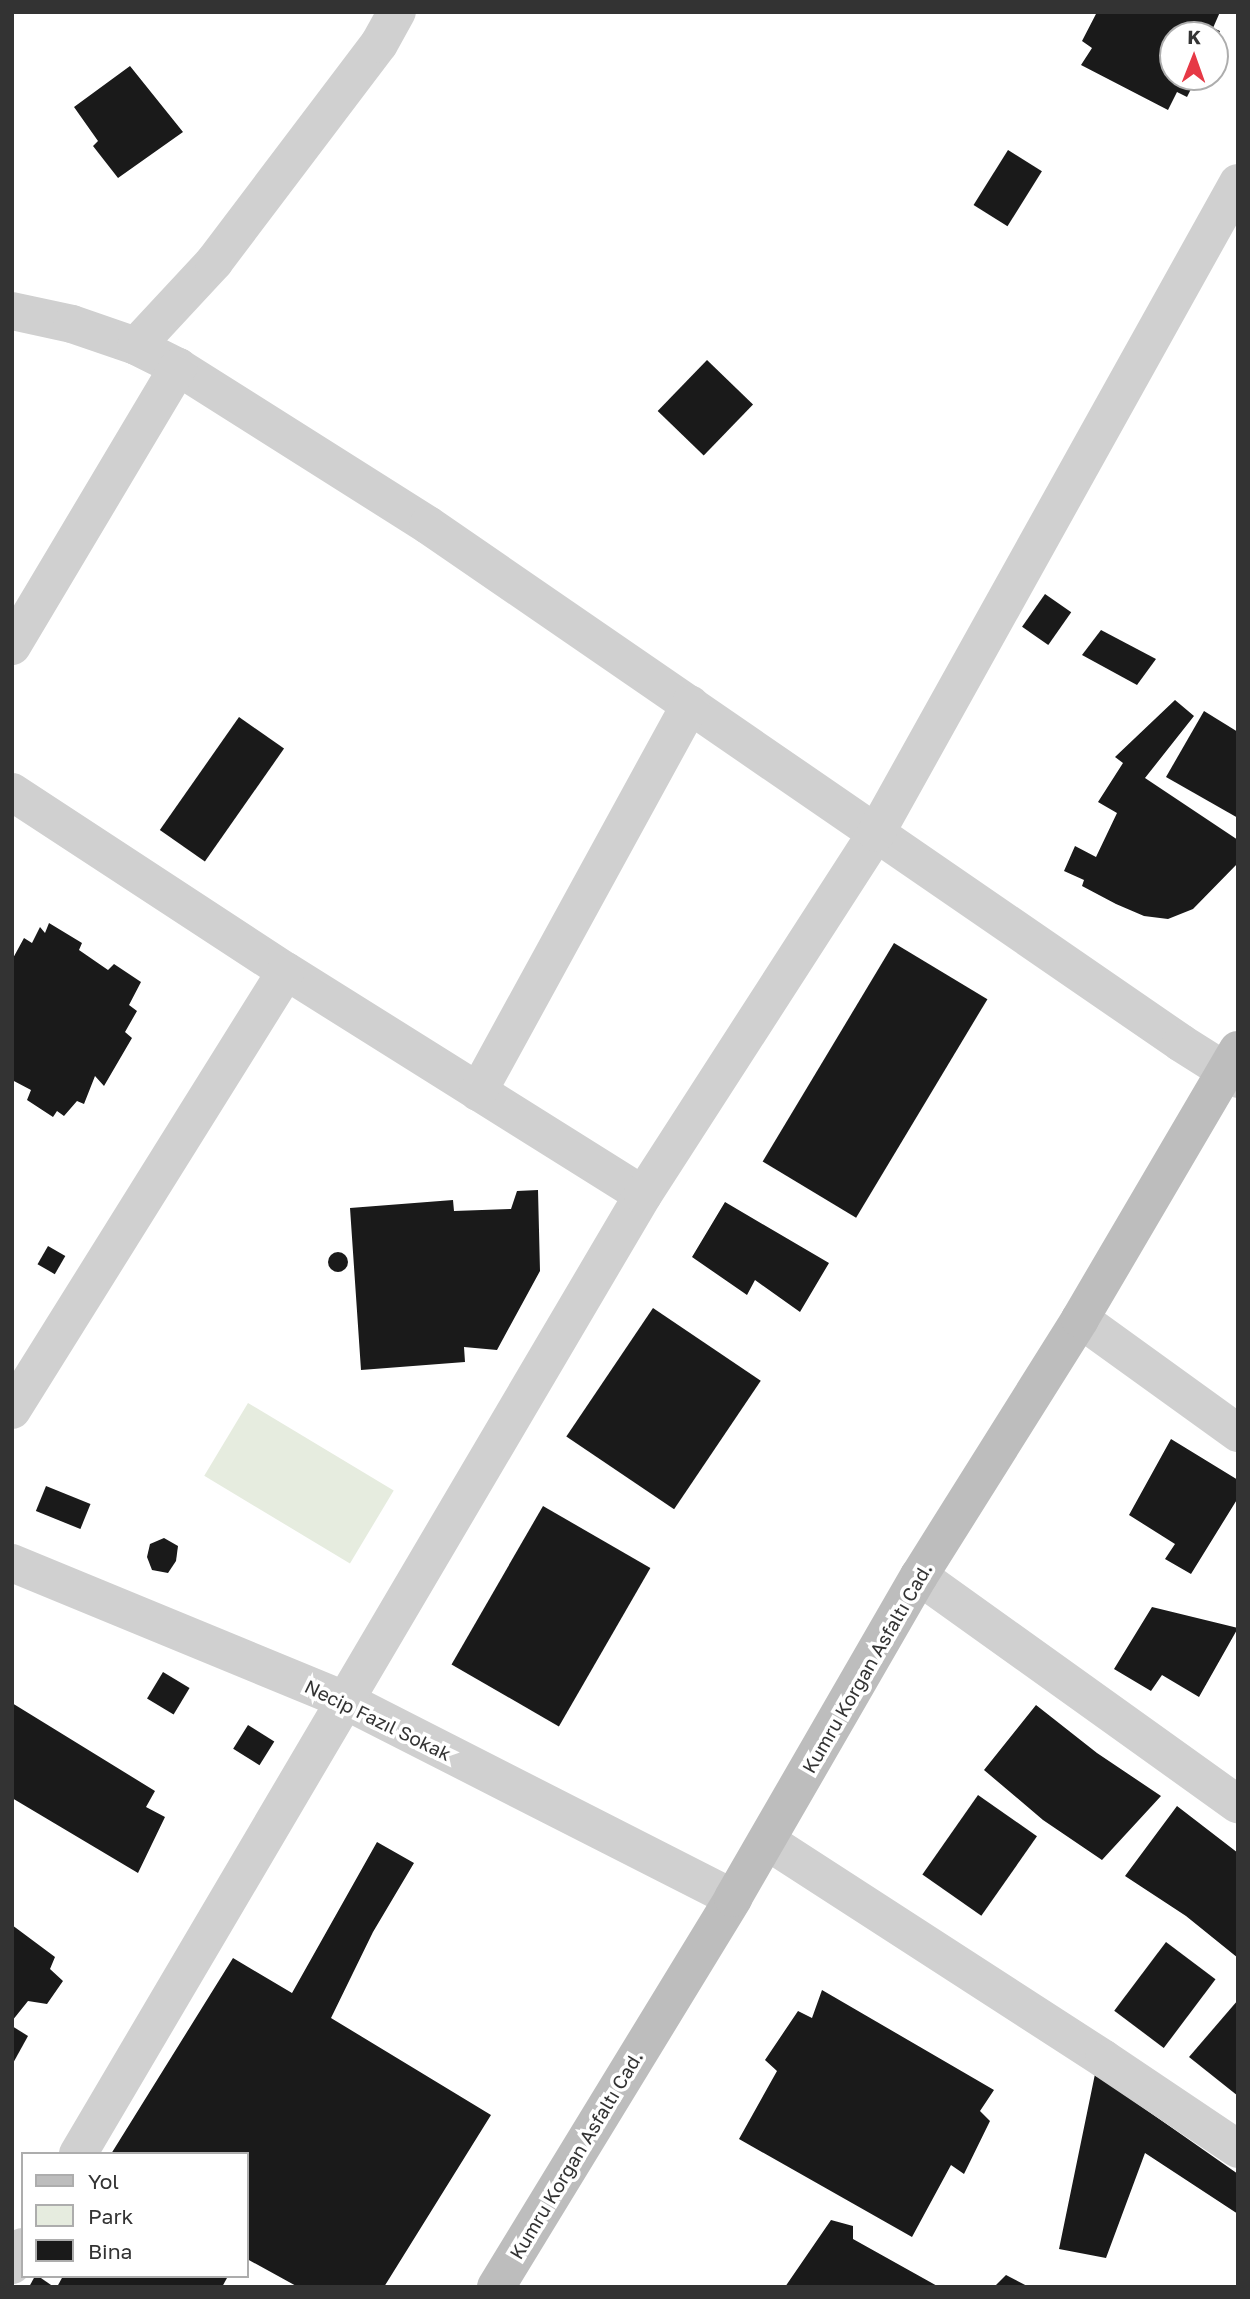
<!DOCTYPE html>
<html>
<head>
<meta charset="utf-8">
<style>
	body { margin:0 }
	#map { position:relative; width:1250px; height:2299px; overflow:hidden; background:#fff; font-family:"Golos Text",sans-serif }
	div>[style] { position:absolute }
	.green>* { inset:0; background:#e6ecdf; transform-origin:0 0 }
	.building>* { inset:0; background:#1a1a1a; transform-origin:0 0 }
	.round { border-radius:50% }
	.minor>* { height:38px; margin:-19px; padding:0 19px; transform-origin:19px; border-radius:19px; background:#d0d0d0 }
	.secondary>* { height:38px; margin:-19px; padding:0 19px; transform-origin:19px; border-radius:19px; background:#bdbdbd }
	span { translate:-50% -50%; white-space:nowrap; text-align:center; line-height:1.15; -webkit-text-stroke:7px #fff; paint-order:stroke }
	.street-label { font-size:19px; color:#333 }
	.frame { position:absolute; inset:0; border:14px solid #333; pointer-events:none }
	.legend { position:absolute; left:21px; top:2152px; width:228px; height:126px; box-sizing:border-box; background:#fff; border:2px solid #adadad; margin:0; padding:9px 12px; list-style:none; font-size:21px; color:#333 }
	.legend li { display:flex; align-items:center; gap:14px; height:35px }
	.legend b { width:35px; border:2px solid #adadad }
	.north { position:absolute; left:1159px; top:21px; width:70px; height:70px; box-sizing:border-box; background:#fff; border:2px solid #adadad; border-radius:50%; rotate:1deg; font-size:19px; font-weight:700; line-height:28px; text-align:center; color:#333 }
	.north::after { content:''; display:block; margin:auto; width:24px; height:32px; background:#e63946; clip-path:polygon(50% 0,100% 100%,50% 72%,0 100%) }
</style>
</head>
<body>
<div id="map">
	<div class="green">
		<div style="left:248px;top:1403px;width:170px;height:85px;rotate:31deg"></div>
	</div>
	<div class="building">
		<div style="clip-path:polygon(1097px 12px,1220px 12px,1213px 28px,1220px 31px,1215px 41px,1215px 35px,1173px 35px,1173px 77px,1197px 77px,1187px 97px,1177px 92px,1168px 110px,1081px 65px,1092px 48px,1082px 41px)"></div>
		<div style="clip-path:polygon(130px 66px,183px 132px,118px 178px,93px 146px,98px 141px,74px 107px)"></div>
		<div style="left:1008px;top:150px;width:40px;height:65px;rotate:32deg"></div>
		<div style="left:707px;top:360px;width:64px;height:71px;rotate:44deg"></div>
		<div style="left:1045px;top:594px;width:32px;height:40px;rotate:35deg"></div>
		<div style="clip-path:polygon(1101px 630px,1156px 659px,1137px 685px,1082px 655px)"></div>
		<div style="clip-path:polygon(1175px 700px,1194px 716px,1145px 778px,1238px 840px,1238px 863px,1193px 909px,1168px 919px,1144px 916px,1116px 904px,1082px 886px,1084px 880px,1064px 871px,1075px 846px,1096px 857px,1117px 813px,1098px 802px,1123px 763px,1115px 757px)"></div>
		<div style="clip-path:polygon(1204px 711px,1238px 732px,1238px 818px,1166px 777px)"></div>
		<div style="left:239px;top:717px;width:55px;height:138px;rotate:35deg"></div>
		<div style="clip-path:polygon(49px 923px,82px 943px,79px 950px,108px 970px,114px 964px,141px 982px,129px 1005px,137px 1011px,125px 1032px,132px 1038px,104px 1086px,95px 1076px,84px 1104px,77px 1101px,64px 1116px,57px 1111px,53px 1117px,27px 1100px,31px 1090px,12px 1080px,12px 960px,24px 938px,32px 943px,40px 927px,45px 933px)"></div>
		<div style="left:894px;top:943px;width:109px;height:255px;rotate:31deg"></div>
		<div style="clip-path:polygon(538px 1190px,540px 1271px,497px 1350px,464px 1347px,465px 1362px,361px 1370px,350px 1208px,453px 1200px,454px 1211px,511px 1209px,517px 1191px)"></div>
		<div style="clip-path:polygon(725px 1202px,829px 1263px,800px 1312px,755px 1280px,747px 1295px,692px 1257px)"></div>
		<div style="left:48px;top:1246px;width:20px;height:21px;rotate:30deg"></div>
		<div class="round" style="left:328px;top:1252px;width:20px;height:20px"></div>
		<div style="left:653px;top:1308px;width:130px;height:155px;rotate:34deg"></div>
		<div style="clip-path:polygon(1171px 1439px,1238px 1480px,1238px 1498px,1191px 1574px,1165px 1559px,1175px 1544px,1129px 1515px)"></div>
		<div style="left:46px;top:1486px;width:48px;height:27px;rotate:22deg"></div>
		<div style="left:543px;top:1506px;width:124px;height:183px;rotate:30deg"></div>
		<div style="clip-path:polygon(164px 1538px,178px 1546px,176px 1561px,168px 1573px,152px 1570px,147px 1557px,150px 1544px)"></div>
		<div style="clip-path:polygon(1152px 1607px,1238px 1628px,1199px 1697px,1162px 1675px,1151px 1691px,1114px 1669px)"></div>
		<div style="left:163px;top:1672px;width:31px;height:31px;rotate:31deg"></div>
		<div style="clip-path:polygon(12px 1703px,155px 1791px,146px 1807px,165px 1817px,138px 1873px,12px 1798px)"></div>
		<div style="clip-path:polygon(1036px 1705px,1097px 1753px,1161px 1796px,1102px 1860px,1043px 1820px,984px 1770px)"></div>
		<div style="left:248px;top:1725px;width:31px;height:28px;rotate:32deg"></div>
		<div style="left:978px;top:1795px;width:72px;height:97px;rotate:35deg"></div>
		<div style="clip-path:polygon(1177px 1806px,1238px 1853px,1238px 1958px,1186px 1916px,1125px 1876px)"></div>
		<div style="clip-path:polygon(377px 1842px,414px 1863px,373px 1932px,331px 2018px,491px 2115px,384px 2287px,298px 2287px,247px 2259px,247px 2154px,111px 2154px,233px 1958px,292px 1993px)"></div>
		<div style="clip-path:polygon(12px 1925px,55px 1957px,50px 1969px,63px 1981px,47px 2004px,28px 2001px,12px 2021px)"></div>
		<div style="left:1166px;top:1942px;width:62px;height:86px;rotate:37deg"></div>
		<div style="clip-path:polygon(822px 1990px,994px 2090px,980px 2111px,990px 2121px,964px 2174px,951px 2165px,912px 2237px,739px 2139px,777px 2071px,765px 2060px,798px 2011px,812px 2018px)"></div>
		<div style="clip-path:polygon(1238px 2000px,1238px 2096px,1189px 2057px)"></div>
		<div style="clip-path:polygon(12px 2026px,28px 2036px,12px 2065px)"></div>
		<div style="clip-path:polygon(1095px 2074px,1238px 2174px,1238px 2214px,1145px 2153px,1106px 2258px,1059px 2249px)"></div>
		<div style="clip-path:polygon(831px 2220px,853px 2226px,853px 2239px,939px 2287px,785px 2287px)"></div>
		<div style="clip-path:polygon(1006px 2275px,1029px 2287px,994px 2287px)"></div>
		<div style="clip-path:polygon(35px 2276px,38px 2276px,54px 2287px,29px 2287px)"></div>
		<div style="clip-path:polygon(63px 2276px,223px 2276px,227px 2278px,222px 2287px,57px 2287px)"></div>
	</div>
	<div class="minor">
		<div style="left:12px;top:311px;width:61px;rotate:12.2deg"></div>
		<div style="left:72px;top:324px;width:68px;rotate:19deg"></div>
		<div style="left:136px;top:346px;width:47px;rotate:26.6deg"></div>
		<div style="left:178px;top:367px;width:296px;rotate:32.3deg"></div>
		<div style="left:428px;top:525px;width:914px;rotate:34.52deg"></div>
		<div style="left:1181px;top:1043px;width:67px;rotate:32.3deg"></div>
		<div style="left:136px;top:346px;width:115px;rotate:-47.1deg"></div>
		<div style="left:214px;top:262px;width:273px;rotate:-52.9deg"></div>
		<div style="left:379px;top:44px;width:37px;rotate:-61deg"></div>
		<div style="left:12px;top:646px;width:325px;rotate:-59.2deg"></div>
		<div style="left:12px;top:792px;width:327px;rotate:33.2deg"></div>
		<div style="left:286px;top:971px;width:421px;rotate:32.1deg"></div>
		<div style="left:478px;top:1092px;width:442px;rotate:-61.3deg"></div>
		<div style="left:1080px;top:1319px;width:195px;rotate:35.8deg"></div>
		<div style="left:12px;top:1410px;width:517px;rotate:-58.03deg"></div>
		<div style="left:12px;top:1563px;width:359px;rotate:22.4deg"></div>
		<div style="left:344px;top:1700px;width:436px;rotate:27deg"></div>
		<div style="left:919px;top:1576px;width:392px;rotate:35.6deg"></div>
		<div style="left:767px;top:1841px;width:401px;rotate:32.9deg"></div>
		<div style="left:1104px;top:2059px;width:161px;rotate:33.9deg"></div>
		<div style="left:78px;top:2154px;width:1113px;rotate:-59.5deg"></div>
		<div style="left:643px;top:1195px;width:431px;rotate:-57.2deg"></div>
		<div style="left:876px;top:833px;width:744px;rotate:-60.89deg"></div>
		<div style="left:12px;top:2265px;width:21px;rotate:-59deg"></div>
	</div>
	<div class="secondary">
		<div style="left:496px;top:2287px;width:456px;rotate:-58.6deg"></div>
		<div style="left:733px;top:1898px;width:372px;rotate:-60deg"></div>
		<div style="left:919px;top:1576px;width:303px;rotate:-57.9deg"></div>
		<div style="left:1080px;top:1319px;width:312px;rotate:-59.6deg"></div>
	</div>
	<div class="street-label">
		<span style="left:867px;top:1668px;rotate:-60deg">Kumru Korgan Asfaltı Cad.</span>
		<span style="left:378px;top:1720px;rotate:26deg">Necip Fazıl Sokak</span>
		<span style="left:576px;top:2155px;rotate:-59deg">Kumru Korgan Asfaltı Cad.</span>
	</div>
	<div class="frame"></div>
	<ul class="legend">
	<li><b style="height:9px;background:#bdbdbd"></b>Yol</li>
	<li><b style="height:19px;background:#e6ecdf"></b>Park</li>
	<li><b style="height:19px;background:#1a1a1a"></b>Bina</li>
	</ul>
	<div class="north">K</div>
</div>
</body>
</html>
